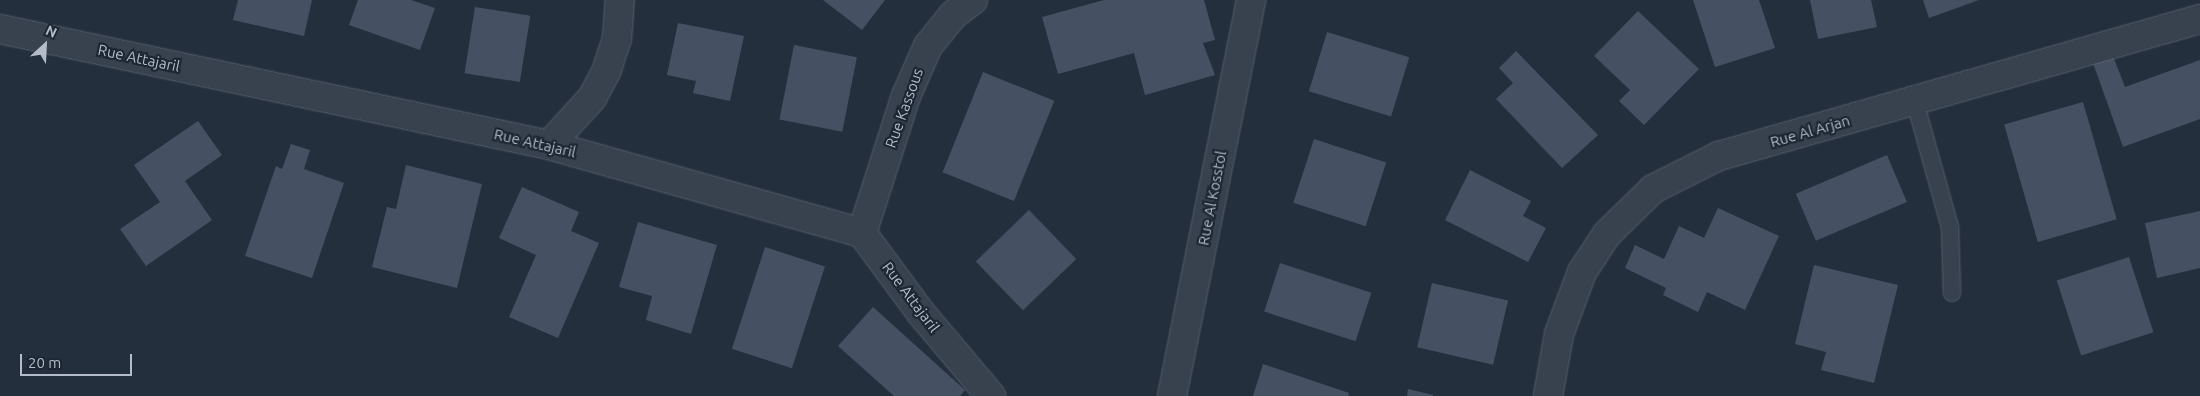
<!DOCTYPE html>
<html>
<head>
<meta charset="utf-8">
<style>
	body { margin:0 }
	#map { position:relative; width:2200px; height:396px; overflow:hidden; background:#242f3e; font-family:Ubuntu,sans-serif }
	div>[style] { position:absolute }
	.building>* { inset:0; background:#455162; transform-origin:0 0 }
	.roads { filter:drop-shadow(0 0 1px #565f6c) drop-shadow(0 0 1px #565f6c) }
	.service>* { height:16px; margin:-8px; padding:0 8px; transform-origin:8px; border-radius:8px; background:#38414e }
	.minor>* { height:28px; margin:-14px; padding:0 14px; transform-origin:14px; border-radius:14px; background:#38414e }
	span { translate:-50% -50%; white-space:nowrap; text-align:center; line-height:1.15; -webkit-text-stroke:4.5px #1d2633; paint-order:stroke }
	.street-label { font-size:15px; color:#b4bcc9 }
	.north { position:absolute; left:20px; top:20px; width:50px; height:50px; -webkit-text-stroke:4px #1d2633; paint-order:stroke; rotate:25deg; font-size:14px; font-weight:700; line-height:20px; text-align:center; color:#b4bcc9 }
	.north::after { content:''; display:block; margin:auto; width:18px; height:22px; background:#b4bcc9; clip-path:polygon(50% 0,100% 100%,50% 72%,0 100%) }
	.scale { position:absolute; left:20px; top:354px; width:112px; height:22px; box-sizing:border-box; border:2px solid #b4bcc9; border-top:0; padding-left:6px; font-size:15px; line-height:18px; white-space:nowrap; color:#b4bcc9; -webkit-text-stroke:4px #1d2633; paint-order:stroke }
</style>
</head>
<body>
<div id="map">
	<div class="building">
		<div style="clip-path:polygon(238px 0,312px 0,304px 36px,233px 20px)"></div>
		<div style="clip-path:polygon(358px 0,411px 0,435px 8px,420px 50px,349px 25px)"></div>
		<div style="clip-path:polygon(823px 0,885px 0,862px 30px)"></div>
		<div style="clip-path:polygon(1104px 0,1204px 0,1215px 40px,1203px 43px,1215px 75px,1145px 95px,1134px 53px,1058px 74px,1042px 17px)"></div>
		<div style="clip-path:polygon(1693px 0,1759px 0,1775px 48px,1715px 67px)"></div>
		<div style="clip-path:polygon(1810px 0,1871px 0,1877px 27px,1818px 39px)"></div>
		<div style="clip-path:polygon(1923px 0,1979px 0,1929px 18px)"></div>
		<div style="left:475px;top:7px;width:56px;height:67px;rotate:9deg"></div>
		<div style="clip-path:polygon(1638px 11px,1699px 69px,1644px 125px,1619px 101px,1630px 90px,1594px 56px)"></div>
		<div style="clip-path:polygon(678px 23px,744px 36px,730px 101px,693px 93px,696px 81px,667px 75px)"></div>
		<div style="left:1327px;top:32px;width:86px;height:62px;rotate:17deg"></div>
		<div style="left:794px;top:45px;width:64px;height:76px;rotate:11deg"></div>
		<div style="clip-path:polygon(1516px 51px,1598px 135px,1562px 168px,1496px 99px,1513px 83px,1499px 68px)"></div>
		<div style="clip-path:polygon(2113px 56px,2125px 87px,2200px 60px,2200px 119px,2123px 147px,2093px 63px)"></div>
		<div style="left:983px;top:72px;width:77px;height:108px;rotate:22deg"></div>
		<div style="left:2083px;top:102px;width:122px;height:82px;rotate:74deg"></div>
		<div style="clip-path:polygon(198px 121px,222px 155px,185px 181px,212px 220px,146px 266px,120px 229px,160px 202px,134px 165px)"></div>
		<div style="left:1314px;top:139px;width:76px;height:67px;rotate:18deg"></div>
		<div style="clip-path:polygon(291px 144px,310px 150px,304px 169px,344px 183px,312px 278px,245px 256px,276px 166px,282px 169px)"></div>
		<div style="left:1887px;top:155px;width:51px;height:99px;rotate:67deg"></div>
		<div style="clip-path:polygon(406px 165px,482px 184px,457px 288px,372px 267px,387px 207px,396px 209px)"></div>
		<div style="clip-path:polygon(1470px 170px,1531px 201px,1523px 216px,1546px 228px,1528px 262px,1445px 220px)"></div>
		<div style="clip-path:polygon(522px 187px,579px 212px,571px 231px,599px 243px,558px 338px,509px 317px,536px 255px,499px 238px)"></div>
		<div style="clip-path:polygon(1718px 208px,1779px 236px,1745px 310px,1707px 292px,1698px 312px,1663px 295px,1666px 288px,1625px 268px,1635px 245px,1664px 259px,1679px 226px,1704px 238px)"></div>
		<div style="left:1029px;top:210px;width:68px;height:74px;rotate:46deg"></div>
		<div style="clip-path:polygon(2200px 211px,2200px 268px,2157px 278px,2145px 223px)"></div>
		<div style="clip-path:polygon(638px 222px,717px 245px,691px 334px,646px 320px,652px 296px,619px 287px)"></div>
		<div style="left:765px;top:247px;width:63px;height:107px;rotate:18deg"></div>
		<div style="left:2129px;top:257px;width:79px;height:76px;rotate:72deg"></div>
		<div style="left:1280px;top:263px;width:96px;height:51px;rotate:18deg"></div>
		<div style="clip-path:polygon(1814px 265px,1898px 285px,1874px 383px,1821px 370px,1826px 352px,1795px 344px)"></div>
		<div style="left:1432px;top:283px;width:78px;height:66px;rotate:13deg"></div>
		<div style="clip-path:polygon(873px 307px,965px 390px,960px 396px,894px 396px,838px 346px)"></div>
		<div style="clip-path:polygon(1263px 364px,1349px 393px,1348px 396px,1253px 396px)"></div>
		<div style="clip-path:polygon(1408px 389px,1433px 395px,1433px 396px,1407px 396px)"></div>
	</div>
	<div class="roads">
		<div class="service">
			<div style="left:1915px;top:102px;width:130px;rotate:74.4deg"></div>
			<div style="left:1950px;top:227px;width:66px;rotate:88.3deg"></div>
		</div>
		<div class="minor">
			<div style="left:0;top:29px;width:561px;rotate:11.93deg"></div>
			<div style="left:549px;top:145px;width:325px;rotate:15.7deg"></div>
			<div style="left:862px;top:233px;width:99px;rotate:53.6deg"></div>
			<div style="left:921px;top:313px;width:109px;rotate:49.9deg"></div>
			<div style="left:549px;top:145px;width:64px;rotate:-47.5deg"></div>
			<div style="left:592px;top:98px;width:30px;rotate:-62deg"></div>
			<div style="left:606px;top:72px;width:35px;rotate:-72deg"></div>
			<div style="left:617px;top:39px;width:39px;rotate:-86deg"></div>
			<div style="left:862px;top:233px;width:144px;rotate:-72.2deg"></div>
			<div style="left:906px;top:96px;width:55px;rotate:-66.3deg"></div>
			<div style="left:928px;top:46px;width:40px;rotate:-51deg"></div>
			<div style="left:953px;top:15px;width:25px;rotate:-37deg"></div>
			<div style="left:1172px;top:396px;width:404px;rotate:-78.7deg"></div>
			<div style="left:1548px;top:396px;width:63px;rotate:-79.9deg"></div>
			<div style="left:1559px;top:334px;width:66px;rotate:-69.6deg"></div>
			<div style="left:1582px;top:272px;width:45px;rotate:-56.7deg"></div>
			<div style="left:1607px;top:234px;width:64px;rotate:-44.4deg"></div>
			<div style="left:1653px;top:189px;width:74px;rotate:-26.6deg"></div>
			<div style="left:1719px;top:156px;width:500px;rotate:-15.9deg"></div>
		</div>
	</div>
	<div class="street-label">
		<span style="left:139px;top:58px;rotate:12deg">Rue Attajaril</span>
		<span style="left:904px;top:108px;rotate:-70deg">Rue Kassous</span>
		<span style="left:1810px;top:131px;rotate:-16deg">Rue Al Arjan</span>
		<span style="left:535px;top:143px;rotate:13deg">Rue Attajaril</span>
		<span style="left:1212px;top:198px;rotate:-79deg">Rue Al Kosstol</span>
		<span style="left:911px;top:297px;rotate:53deg">Rue Attajaril</span>
	</div>
	<div class="north">N</div>
	<div class="scale">20 m</div>
</div>
</body>
</html>
